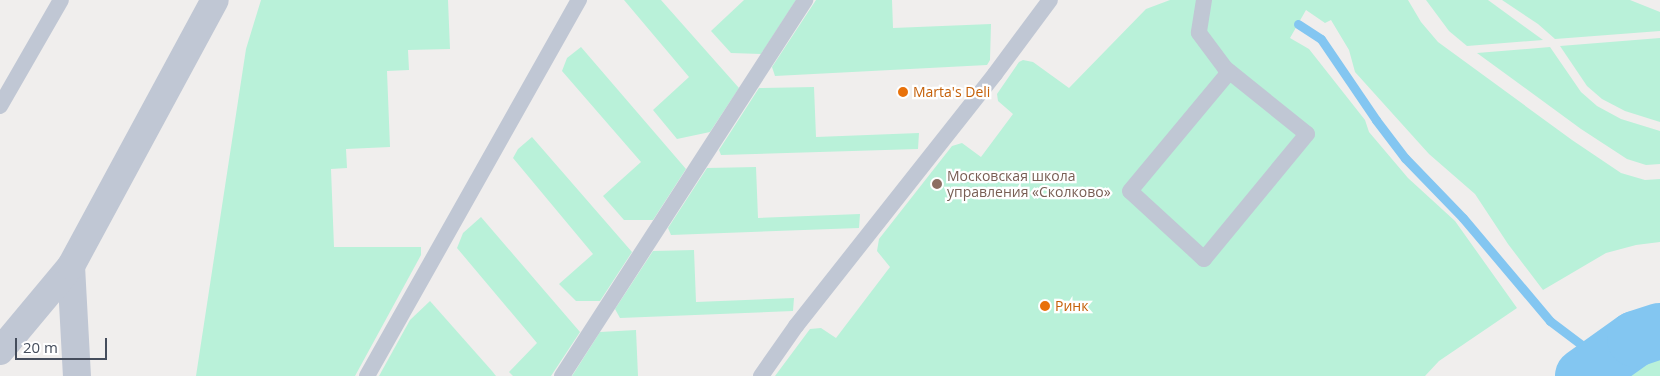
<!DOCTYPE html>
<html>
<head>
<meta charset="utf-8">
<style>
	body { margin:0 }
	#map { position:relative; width:1660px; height:376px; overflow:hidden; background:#f0eeed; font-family:"Open Sans",sans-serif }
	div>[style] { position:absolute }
	.green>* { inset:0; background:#b9f1d9 }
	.stream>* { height:9px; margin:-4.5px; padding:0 4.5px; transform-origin:4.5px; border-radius:4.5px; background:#83c6f1 }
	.river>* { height:56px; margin:-28px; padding:0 28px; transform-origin:28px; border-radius:28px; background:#83c6f1 }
	.lane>* { height:16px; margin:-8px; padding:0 8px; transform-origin:8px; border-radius:8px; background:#c0c7d4 }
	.street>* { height:28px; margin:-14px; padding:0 14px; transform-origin:14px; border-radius:14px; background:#c0c7d4 }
	.dots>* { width:14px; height:14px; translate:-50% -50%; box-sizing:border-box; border:2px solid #fff; border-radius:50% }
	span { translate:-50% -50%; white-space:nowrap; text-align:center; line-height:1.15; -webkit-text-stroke:4.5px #fff; paint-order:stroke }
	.food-label { font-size:14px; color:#c56008 }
	.left { translate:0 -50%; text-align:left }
	.education-label { font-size:14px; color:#785e54 }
	.scale { position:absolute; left:15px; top:338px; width:92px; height:22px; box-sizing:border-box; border:2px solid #454d5c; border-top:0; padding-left:6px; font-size:15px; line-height:18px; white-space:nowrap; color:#454d5c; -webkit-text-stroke:4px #fff; paint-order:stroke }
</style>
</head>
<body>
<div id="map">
	<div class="green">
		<div style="clip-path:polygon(261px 0,448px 0,450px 49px,408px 50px,409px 70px,387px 71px,390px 147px,346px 149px,347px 168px,331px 169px,334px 247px,421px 247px,421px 255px,355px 376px,196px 376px,246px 49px)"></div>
		<div style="clip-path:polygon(624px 0,661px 0,739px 88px,710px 132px,677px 139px,653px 110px,689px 77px)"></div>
		<div style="clip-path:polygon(744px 0,796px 0,761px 54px,731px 53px,711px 31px)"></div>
		<div style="clip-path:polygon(816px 0,892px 0,893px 28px,991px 24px,990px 60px,987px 65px,775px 76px,772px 67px)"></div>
		<div style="clip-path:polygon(1170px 0,1408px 0,1421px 22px,1438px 42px,1572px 140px,1621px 173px,1645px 180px,1660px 179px,1660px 242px,1636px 245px,1606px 253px,1543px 290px,1508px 244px,1475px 194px,1429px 154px,1355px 72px,1349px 50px,1331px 20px,1325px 23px,1306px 10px,1290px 38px,1309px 49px,1365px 120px,1369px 132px,1408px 178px,1455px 221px,1517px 308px,1439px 361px,1425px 376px,775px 376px,810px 329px,821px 328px,836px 338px,890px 267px,877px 251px,879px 239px,952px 146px,962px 143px,981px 157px,1013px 114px,998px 101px,997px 94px,1019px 62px,1023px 60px,1033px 62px,1069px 88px,1146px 9px)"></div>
		<div style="clip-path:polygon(1426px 0,1488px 0,1543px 40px,1467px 46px,1449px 31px)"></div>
		<div style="clip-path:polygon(1502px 0,1630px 0,1660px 12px,1660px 31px,1555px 39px,1538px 24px)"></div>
		<div style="clip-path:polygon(1660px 38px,1660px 122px,1625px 111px,1602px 99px,1587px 86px,1560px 46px)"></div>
		<div style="clip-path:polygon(581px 47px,686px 169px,653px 220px,624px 220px,603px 196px,641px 162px,562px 71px,567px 58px)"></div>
		<div style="clip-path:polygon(1550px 47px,1581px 92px,1597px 106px,1621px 119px,1660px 131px,1660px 164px,1646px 165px,1627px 159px,1581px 129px,1477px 53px)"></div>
		<div style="clip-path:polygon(814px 87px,816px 137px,919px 133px,918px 149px,721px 155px,719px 150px,759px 88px)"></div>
		<div style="clip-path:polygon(532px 137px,632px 252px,600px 301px,576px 301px,559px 284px,593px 254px,513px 158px,518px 149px)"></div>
		<div style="clip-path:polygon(756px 167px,758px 218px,860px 214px,859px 228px,671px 235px,668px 228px,707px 168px)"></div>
		<div style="clip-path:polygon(481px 217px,580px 332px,551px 376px,513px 376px,509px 372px,537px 343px,457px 248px,463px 233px)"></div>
		<div style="clip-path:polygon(694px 250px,696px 302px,794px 298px,793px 311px,620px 318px,615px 309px,653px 251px)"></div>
		<div style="clip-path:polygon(430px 301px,492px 371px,496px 376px,379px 376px,410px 320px)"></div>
		<div style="clip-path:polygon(636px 330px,638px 376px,572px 376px,600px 332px)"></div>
		<div style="clip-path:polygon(1660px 331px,1660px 376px,1583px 376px,1635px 339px)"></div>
	</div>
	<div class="stream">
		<div style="left:1298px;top:24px;width:27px;rotate:33deg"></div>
		<div style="left:1321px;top:39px;width:98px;rotate:55.8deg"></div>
		<div style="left:1376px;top:120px;width:48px;rotate:52.7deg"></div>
		<div style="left:1405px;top:158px;width:83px;rotate:46deg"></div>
		<div style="left:1463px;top:218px;width:135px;rotate:49.8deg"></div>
		<div style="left:1550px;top:321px;width:66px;rotate:37deg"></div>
	</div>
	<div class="river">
		<div style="left:1583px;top:376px;width:64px;rotate:-35.4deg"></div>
		<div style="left:1635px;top:339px;width:26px;rotate:-18deg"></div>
	</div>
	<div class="lane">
		<div style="left:1204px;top:0;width:33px;rotate:99deg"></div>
		<div style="left:1199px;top:33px;width:44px;rotate:53.4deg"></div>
		<div style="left:1225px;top:68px;width:105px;rotate:38.8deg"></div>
		<div style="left:1307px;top:134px;width:162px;rotate:129.5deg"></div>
		<div style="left:1204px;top:259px;width:100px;rotate:-137.4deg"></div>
		<div style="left:1130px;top:191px;width:155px;rotate:-50.2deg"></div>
		<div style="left:0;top:106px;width:122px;rotate:-60.1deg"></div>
		<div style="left:367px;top:376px;width:432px;rotate:-60.6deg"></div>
		<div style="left:562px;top:376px;width:448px;rotate:-57.1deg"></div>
		<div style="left:761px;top:376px;width:61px;rotate:-55deg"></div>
		<div style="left:796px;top:326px;width:321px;rotate:-51.7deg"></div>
		<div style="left:995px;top:74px;width:92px;rotate:-53.4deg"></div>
	</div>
	<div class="street">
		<div style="left:71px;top:266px;width:110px;rotate:86.9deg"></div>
		<div style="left:0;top:351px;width:111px;rotate:-50.1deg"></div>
		<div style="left:71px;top:266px;width:302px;rotate:-61.6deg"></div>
	</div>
	<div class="dots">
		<div style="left:903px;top:92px;background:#e8710a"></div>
		<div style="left:937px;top:184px;background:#8d6e63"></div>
		<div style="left:1045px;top:306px;background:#e8710a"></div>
	</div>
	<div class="food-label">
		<span class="left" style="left:913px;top:92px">Marta's Deli</span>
		<span class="left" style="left:1055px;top:306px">Ринк</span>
	</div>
	<div class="education-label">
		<span class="left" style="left:947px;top:184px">Московская школа<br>управления «Сколково»</span>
	</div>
	<div class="scale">20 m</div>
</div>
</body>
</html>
